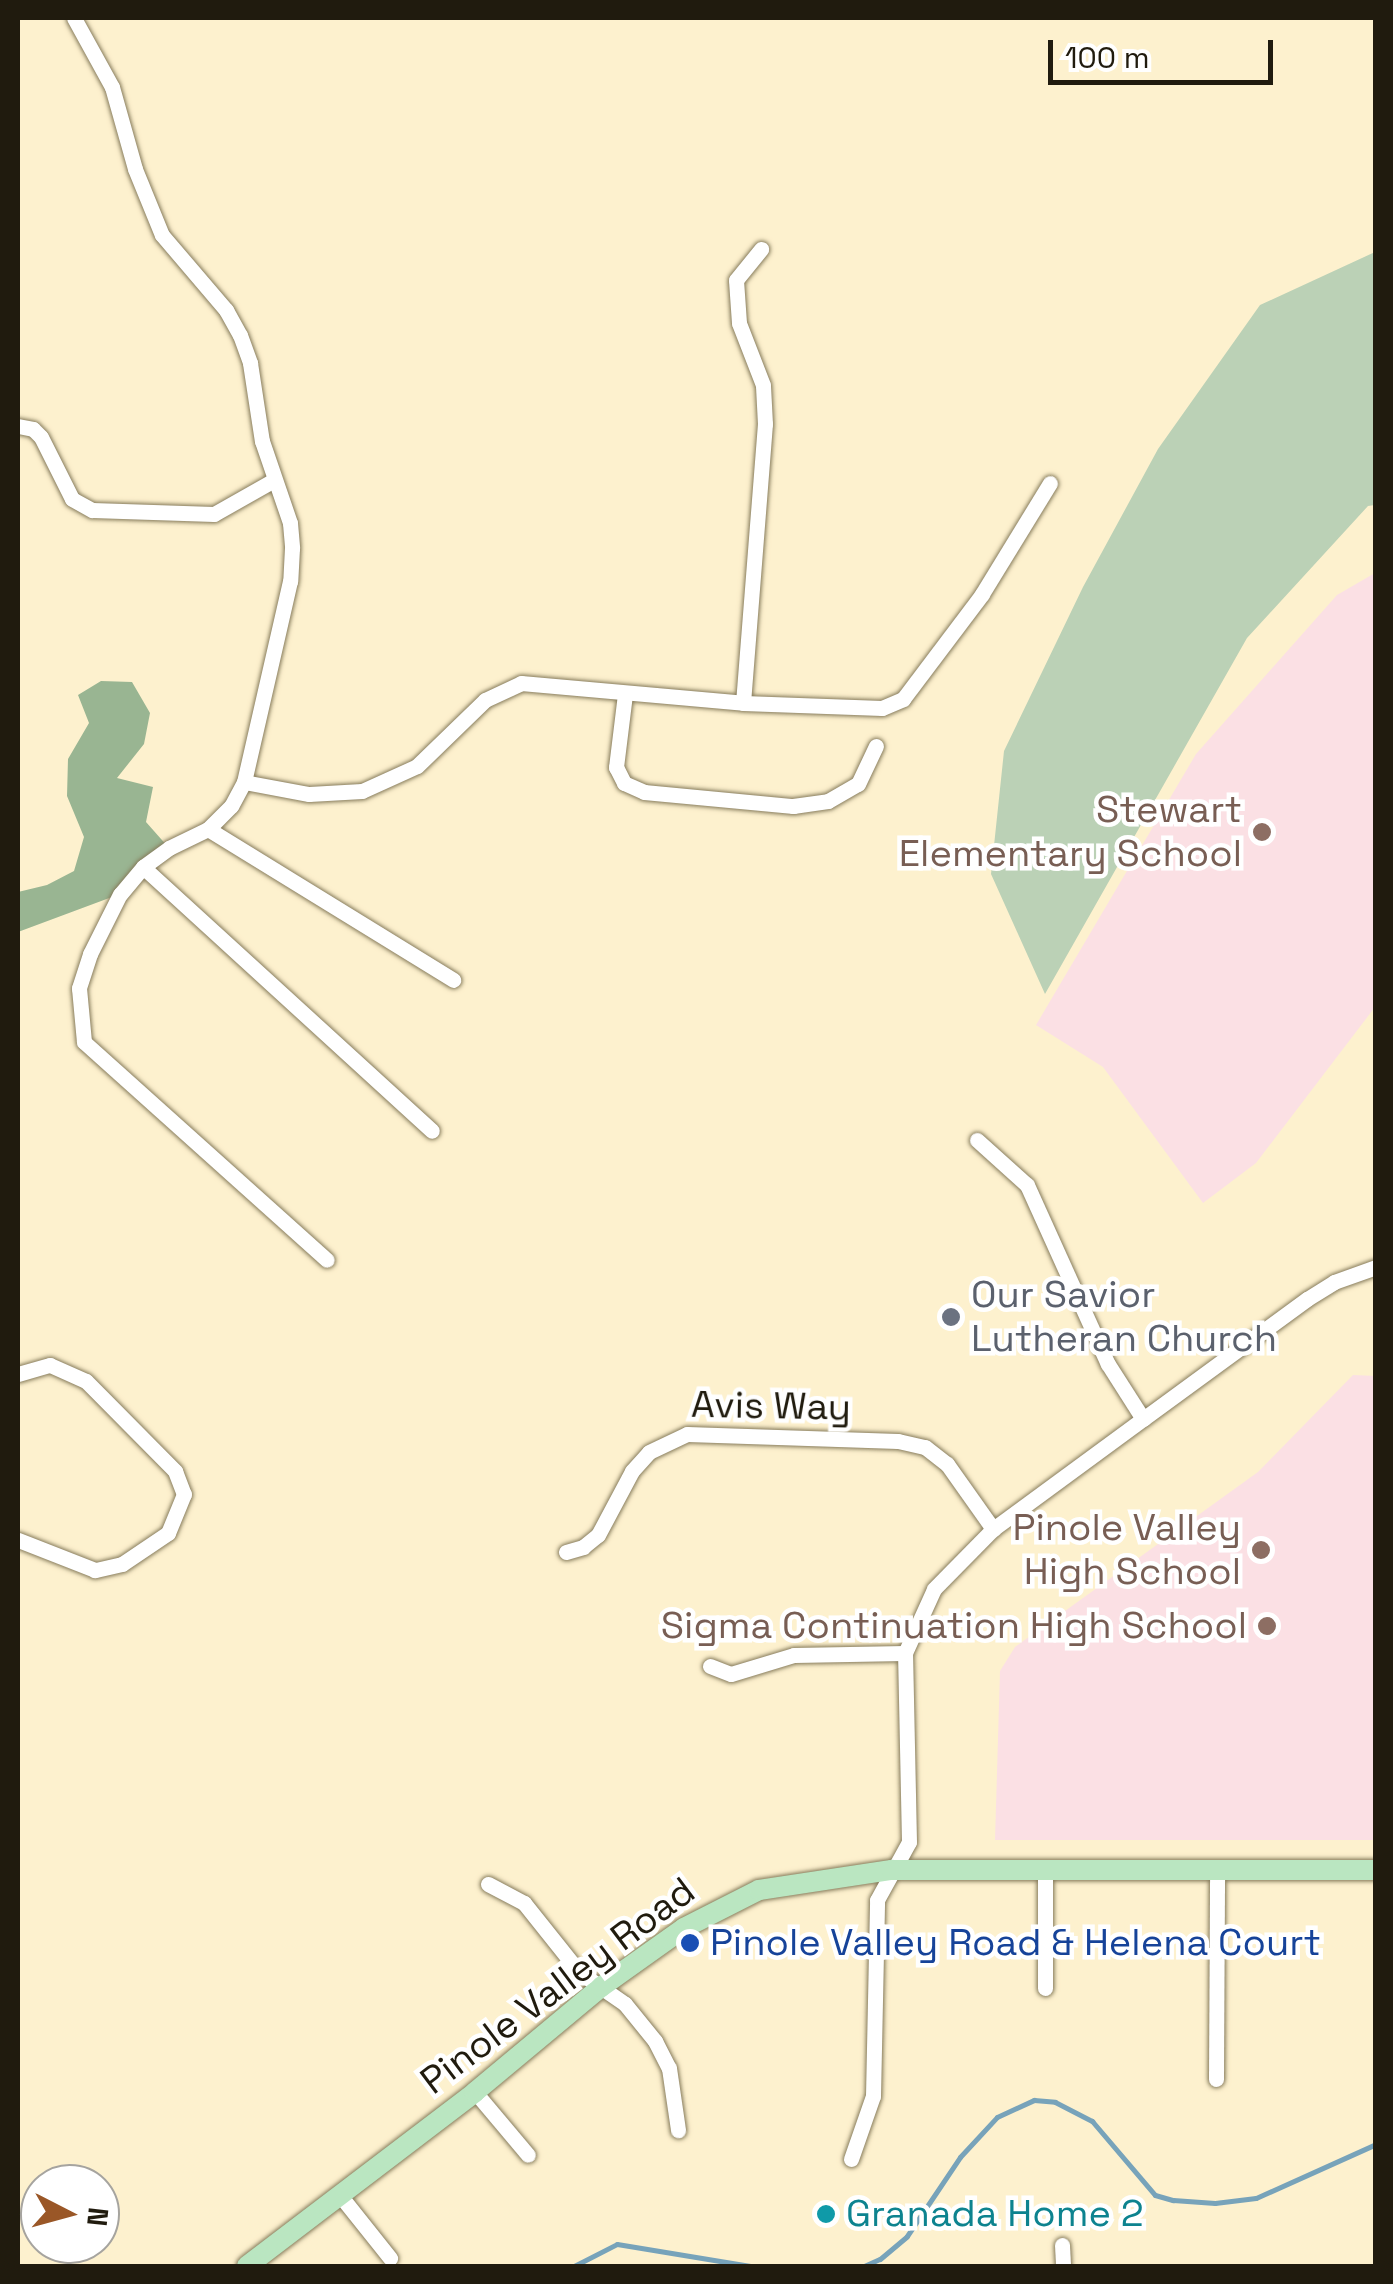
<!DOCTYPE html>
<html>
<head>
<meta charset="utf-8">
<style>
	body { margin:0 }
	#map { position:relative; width:1393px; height:2284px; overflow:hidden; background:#fdf1ce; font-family:"Space Grotesk",sans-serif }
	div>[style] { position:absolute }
	.education>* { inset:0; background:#fbe0e4 }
	.green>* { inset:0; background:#bbd1b6 }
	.forest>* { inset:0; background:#99b592 }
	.stream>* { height:5px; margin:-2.5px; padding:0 2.5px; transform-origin:2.5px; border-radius:2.5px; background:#77a3ba }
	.roads { filter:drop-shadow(0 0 2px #877c5c) drop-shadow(0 0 2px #877c5c) }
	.minor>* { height:15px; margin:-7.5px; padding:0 7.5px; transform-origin:7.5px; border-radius:7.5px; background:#fff }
	.major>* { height:20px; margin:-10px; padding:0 10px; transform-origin:10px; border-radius:10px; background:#bae6c1 }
	.dots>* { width:28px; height:28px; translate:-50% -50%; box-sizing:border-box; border:5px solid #fff; border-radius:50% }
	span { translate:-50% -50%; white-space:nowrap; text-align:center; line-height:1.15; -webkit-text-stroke:9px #fff; paint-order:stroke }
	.education-label { font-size:38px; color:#785e54 }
	.right { translate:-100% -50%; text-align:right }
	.worship-label { font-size:38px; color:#5b616d }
	.left { translate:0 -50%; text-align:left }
	.street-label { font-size:38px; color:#201b0e }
	.transit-label { font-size:38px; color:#164399 }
	.culture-label { font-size:38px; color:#0d838f }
	.frame { position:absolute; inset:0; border:20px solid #201b0e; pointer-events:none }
	.north { position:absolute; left:20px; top:2164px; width:100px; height:100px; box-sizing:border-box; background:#fff; border:2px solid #a6a49f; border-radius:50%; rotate:96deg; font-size:28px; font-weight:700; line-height:40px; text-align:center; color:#201b0e }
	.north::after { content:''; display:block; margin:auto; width:35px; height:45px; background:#9a5727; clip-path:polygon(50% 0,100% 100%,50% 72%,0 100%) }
	.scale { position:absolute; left:1048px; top:40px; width:225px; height:45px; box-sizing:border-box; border:5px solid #201b0e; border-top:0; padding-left:12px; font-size:30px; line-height:35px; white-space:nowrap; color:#201b0e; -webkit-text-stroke:8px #fff; paint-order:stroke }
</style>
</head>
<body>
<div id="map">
	<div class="education">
		<div style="clip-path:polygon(1375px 573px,1375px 1007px,1256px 1163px,1203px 1203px,1103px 1067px,1036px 1025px,1196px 754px,1337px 595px)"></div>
		<div style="clip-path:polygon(1353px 1375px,1376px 1376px,1375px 1840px,995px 1840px,1000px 1671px,1015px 1647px,1258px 1472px)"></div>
	</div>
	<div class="green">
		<div style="clip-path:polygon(1375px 252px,1375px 505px,1368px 506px,1247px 638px,1045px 994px,991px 874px,1004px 751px,1083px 587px,1158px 449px,1260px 305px)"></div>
	</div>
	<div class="forest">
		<div style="clip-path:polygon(101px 681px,132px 682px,150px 713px,144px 744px,117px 778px,153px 787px,146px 822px,169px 848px,120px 894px,18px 932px,18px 892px,47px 885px,74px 871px,84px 837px,67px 796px,68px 759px,89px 723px,78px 695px)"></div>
	</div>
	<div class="stream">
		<div style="left:574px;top:2266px;width:48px;rotate:-27.1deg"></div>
		<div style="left:617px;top:2244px;width:135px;rotate:9.4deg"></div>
		<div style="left:864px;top:2266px;width:17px;rotate:-24deg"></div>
		<div style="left:880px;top:2259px;width:35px;rotate:-40deg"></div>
		<div style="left:907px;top:2236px;width:95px;rotate:-56.1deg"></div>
		<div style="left:960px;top:2157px;width:54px;rotate:-47.2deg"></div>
		<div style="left:997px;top:2117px;width:41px;rotate:-24.7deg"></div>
		<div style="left:1034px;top:2100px;width:21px;rotate:5deg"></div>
		<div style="left:1055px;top:2102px;width:42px;rotate:27.2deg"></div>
		<div style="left:1092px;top:2121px;width:97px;rotate:49.6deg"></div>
		<div style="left:1155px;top:2195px;width:19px;rotate:16deg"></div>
		<div style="left:1173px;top:2200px;width:42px;rotate:4.1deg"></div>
		<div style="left:1215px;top:2203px;width:41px;rotate:-7deg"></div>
		<div style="left:1256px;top:2198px;width:132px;rotate:-24.2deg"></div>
	</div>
	<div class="roads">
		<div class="minor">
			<div style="left:74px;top:18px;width:79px;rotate:61.2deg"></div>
			<div style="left:112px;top:87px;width:85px;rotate:74.3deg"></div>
			<div style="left:135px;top:169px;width:71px;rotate:67.8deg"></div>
			<div style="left:162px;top:235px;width:99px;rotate:49.5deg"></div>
			<div style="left:226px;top:310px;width:29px;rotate:61deg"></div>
			<div style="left:240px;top:335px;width:30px;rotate:70deg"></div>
			<div style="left:250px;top:363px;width:79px;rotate:81.3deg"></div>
			<div style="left:262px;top:441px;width:87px;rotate:71.1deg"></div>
			<div style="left:290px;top:523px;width:25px;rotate:85deg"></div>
			<div style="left:292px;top:548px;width:33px;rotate:93deg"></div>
			<div style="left:290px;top:581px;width:206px;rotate:102.9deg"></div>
			<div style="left:244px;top:782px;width:27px;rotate:118deg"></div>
			<div style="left:231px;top:806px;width:33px;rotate:135deg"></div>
			<div style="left:208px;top:829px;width:43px;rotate:154deg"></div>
			<div style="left:169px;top:848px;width:32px;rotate:144deg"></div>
			<div style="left:143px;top:867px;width:35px;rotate:130deg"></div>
			<div style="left:120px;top:894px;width:67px;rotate:116.6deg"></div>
			<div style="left:90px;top:954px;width:36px;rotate:108deg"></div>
			<div style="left:79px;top:988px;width:54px;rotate:84.7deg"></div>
			<div style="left:84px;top:1042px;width:326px;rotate:41.9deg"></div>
			<div style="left:18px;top:426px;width:15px;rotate:11deg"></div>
			<div style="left:33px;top:429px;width:11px;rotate:45deg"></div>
			<div style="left:41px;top:437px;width:69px;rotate:63.4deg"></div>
			<div style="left:72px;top:499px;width:23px;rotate:29deg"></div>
			<div style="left:92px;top:510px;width:122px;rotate:1.9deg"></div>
			<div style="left:214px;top:514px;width:69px;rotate:-29.5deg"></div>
			<div style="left:625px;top:694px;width:74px;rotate:97deg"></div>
			<div style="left:616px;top:767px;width:18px;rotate:63deg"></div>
			<div style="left:624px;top:783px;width:22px;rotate:24deg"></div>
			<div style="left:644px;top:792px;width:150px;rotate:5.4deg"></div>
			<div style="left:793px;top:806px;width:35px;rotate:-8deg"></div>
			<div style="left:828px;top:801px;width:34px;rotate:-30deg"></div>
			<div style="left:858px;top:784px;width:42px;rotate:-64.7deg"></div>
			<div style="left:743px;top:703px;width:280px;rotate:-85.5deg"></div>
			<div style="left:765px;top:424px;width:39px;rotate:-93deg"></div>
			<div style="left:763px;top:385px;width:66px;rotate:-111.2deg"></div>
			<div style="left:739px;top:323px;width:43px;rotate:-94deg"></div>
			<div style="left:736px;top:280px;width:40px;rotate:-51deg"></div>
			<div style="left:244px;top:782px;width:66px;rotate:10.5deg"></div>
			<div style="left:309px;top:794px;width:53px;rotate:-3.2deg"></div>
			<div style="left:362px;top:791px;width:60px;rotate:-24.4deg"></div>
			<div style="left:417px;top:766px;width:95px;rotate:-44.1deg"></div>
			<div style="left:485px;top:700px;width:40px;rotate:-25deg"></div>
			<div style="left:521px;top:683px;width:223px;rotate:5.1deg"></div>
			<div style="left:743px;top:703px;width:139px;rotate:2.1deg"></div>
			<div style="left:882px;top:708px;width:23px;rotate:-23deg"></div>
			<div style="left:903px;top:699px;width:131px;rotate:-53deg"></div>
			<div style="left:982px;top:594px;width:130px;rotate:-58.5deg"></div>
			<div style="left:208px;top:829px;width:288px;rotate:31.6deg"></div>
			<div style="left:143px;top:867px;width:391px;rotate:42.4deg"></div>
			<div style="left:977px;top:1140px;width:67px;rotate:42deg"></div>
			<div style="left:1027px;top:1185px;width:196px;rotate:65.7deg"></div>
			<div style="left:1108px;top:1364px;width:65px;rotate:57.5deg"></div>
			<div style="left:18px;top:1374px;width:33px;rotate:-16deg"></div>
			<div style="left:50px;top:1365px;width:39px;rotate:24deg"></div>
			<div style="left:86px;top:1381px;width:127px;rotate:45.3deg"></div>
			<div style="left:175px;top:1471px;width:25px;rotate:69deg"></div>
			<div style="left:184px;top:1494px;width:42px;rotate:112.3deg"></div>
			<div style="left:168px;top:1533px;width:55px;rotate:146deg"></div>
			<div style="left:122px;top:1564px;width:28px;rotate:167deg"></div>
			<div style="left:95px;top:1570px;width:83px;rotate:-158.7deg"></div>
			<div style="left:566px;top:1552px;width:18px;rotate:-16deg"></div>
			<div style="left:583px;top:1547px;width:19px;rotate:-39deg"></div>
			<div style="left:598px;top:1535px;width:72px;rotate:-62deg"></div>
			<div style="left:632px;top:1471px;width:25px;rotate:-48deg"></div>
			<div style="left:649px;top:1452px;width:42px;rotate:-25.3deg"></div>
			<div style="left:687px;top:1434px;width:211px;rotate:1.9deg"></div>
			<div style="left:898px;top:1441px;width:28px;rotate:13deg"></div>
			<div style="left:925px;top:1447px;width:28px;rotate:38deg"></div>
			<div style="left:947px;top:1464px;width:80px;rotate:54.7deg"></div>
			<div style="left:710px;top:1666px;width:22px;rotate:21deg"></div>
			<div style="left:731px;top:1674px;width:66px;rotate:-16.8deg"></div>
			<div style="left:794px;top:1655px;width:111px;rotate:-1deg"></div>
			<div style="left:1045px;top:1871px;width:117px;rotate:90deg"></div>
			<div style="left:488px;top:1884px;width:41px;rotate:27.8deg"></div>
			<div style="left:524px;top:1903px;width:88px;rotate:51.4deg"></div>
			<div style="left:579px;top:1972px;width:56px;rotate:34.8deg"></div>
			<div style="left:625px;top:2004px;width:48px;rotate:51deg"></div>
			<div style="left:655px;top:2041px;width:30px;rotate:63deg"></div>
			<div style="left:669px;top:2068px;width:63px;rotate:81.7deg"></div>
			<div style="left:1216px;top:2079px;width:209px;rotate:-89.7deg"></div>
			<div style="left:475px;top:2092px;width:82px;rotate:49.9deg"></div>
			<div style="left:851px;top:2159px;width:67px;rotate:-70.8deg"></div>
			<div style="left:873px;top:2096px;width:196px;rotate:-88.8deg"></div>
			<div style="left:877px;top:1900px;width:66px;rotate:-61.1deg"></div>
			<div style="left:909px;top:1842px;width:189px;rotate:-91.2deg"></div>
			<div style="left:905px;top:1653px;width:70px;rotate:-65.6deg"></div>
			<div style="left:934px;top:1589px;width:84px;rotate:-45.5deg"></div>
			<div style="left:993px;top:1529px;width:186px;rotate:-36.3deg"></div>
			<div style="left:1143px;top:1419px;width:203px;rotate:-36.2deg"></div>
			<div style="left:1307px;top:1299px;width:32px;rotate:-32deg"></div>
			<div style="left:1334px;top:1282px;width:45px;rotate:-19.7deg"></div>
			<div style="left:339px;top:2194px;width:82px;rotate:51.4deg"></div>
			<div style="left:1062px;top:2245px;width:21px;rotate:87deg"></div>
		</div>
		<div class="major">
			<div style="left:247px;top:2266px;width:287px;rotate:-37.3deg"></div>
			<div style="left:475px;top:2092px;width:164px;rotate:-39.8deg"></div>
			<div style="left:601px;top:1987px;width:102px;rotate:-35.4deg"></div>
			<div style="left:684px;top:1928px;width:84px;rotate:-26.9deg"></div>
			<div style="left:759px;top:1890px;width:134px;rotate:-8.6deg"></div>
			<div style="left:892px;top:1870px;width:484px"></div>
		</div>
	</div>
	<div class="dots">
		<div style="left:1262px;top:832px;background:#8d6e63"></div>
		<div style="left:951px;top:1317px;background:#6b7280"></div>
		<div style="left:1261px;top:1550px;background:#8d6e63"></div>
		<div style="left:1267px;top:1626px;background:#8d6e63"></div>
		<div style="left:690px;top:1943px;background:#1a4fb4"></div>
		<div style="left:826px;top:2214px;background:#0f9aa8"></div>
	</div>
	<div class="education-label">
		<span class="right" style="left:1242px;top:832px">Stewart<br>Elementary School</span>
		<span class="right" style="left:1241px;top:1550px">Pinole Valley<br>High School</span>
		<span class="right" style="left:1247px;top:1626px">Sigma Continuation High School</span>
	</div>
	<div class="worship-label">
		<span class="left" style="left:971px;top:1317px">Our Savior<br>Lutheran Church</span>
	</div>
	<div class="street-label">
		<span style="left:771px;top:1406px;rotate:1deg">Avis Way</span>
		<span style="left:558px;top:1986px;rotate:-37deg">Pinole Valley Road</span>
	</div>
	<div class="transit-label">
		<span class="left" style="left:710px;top:1943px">Pinole Valley Road &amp; Helena Court</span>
	</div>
	<div class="culture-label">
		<span class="left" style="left:846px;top:2214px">Granada Home 2</span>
	</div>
	<div class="frame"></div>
	<div class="north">N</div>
	<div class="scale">100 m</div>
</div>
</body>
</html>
